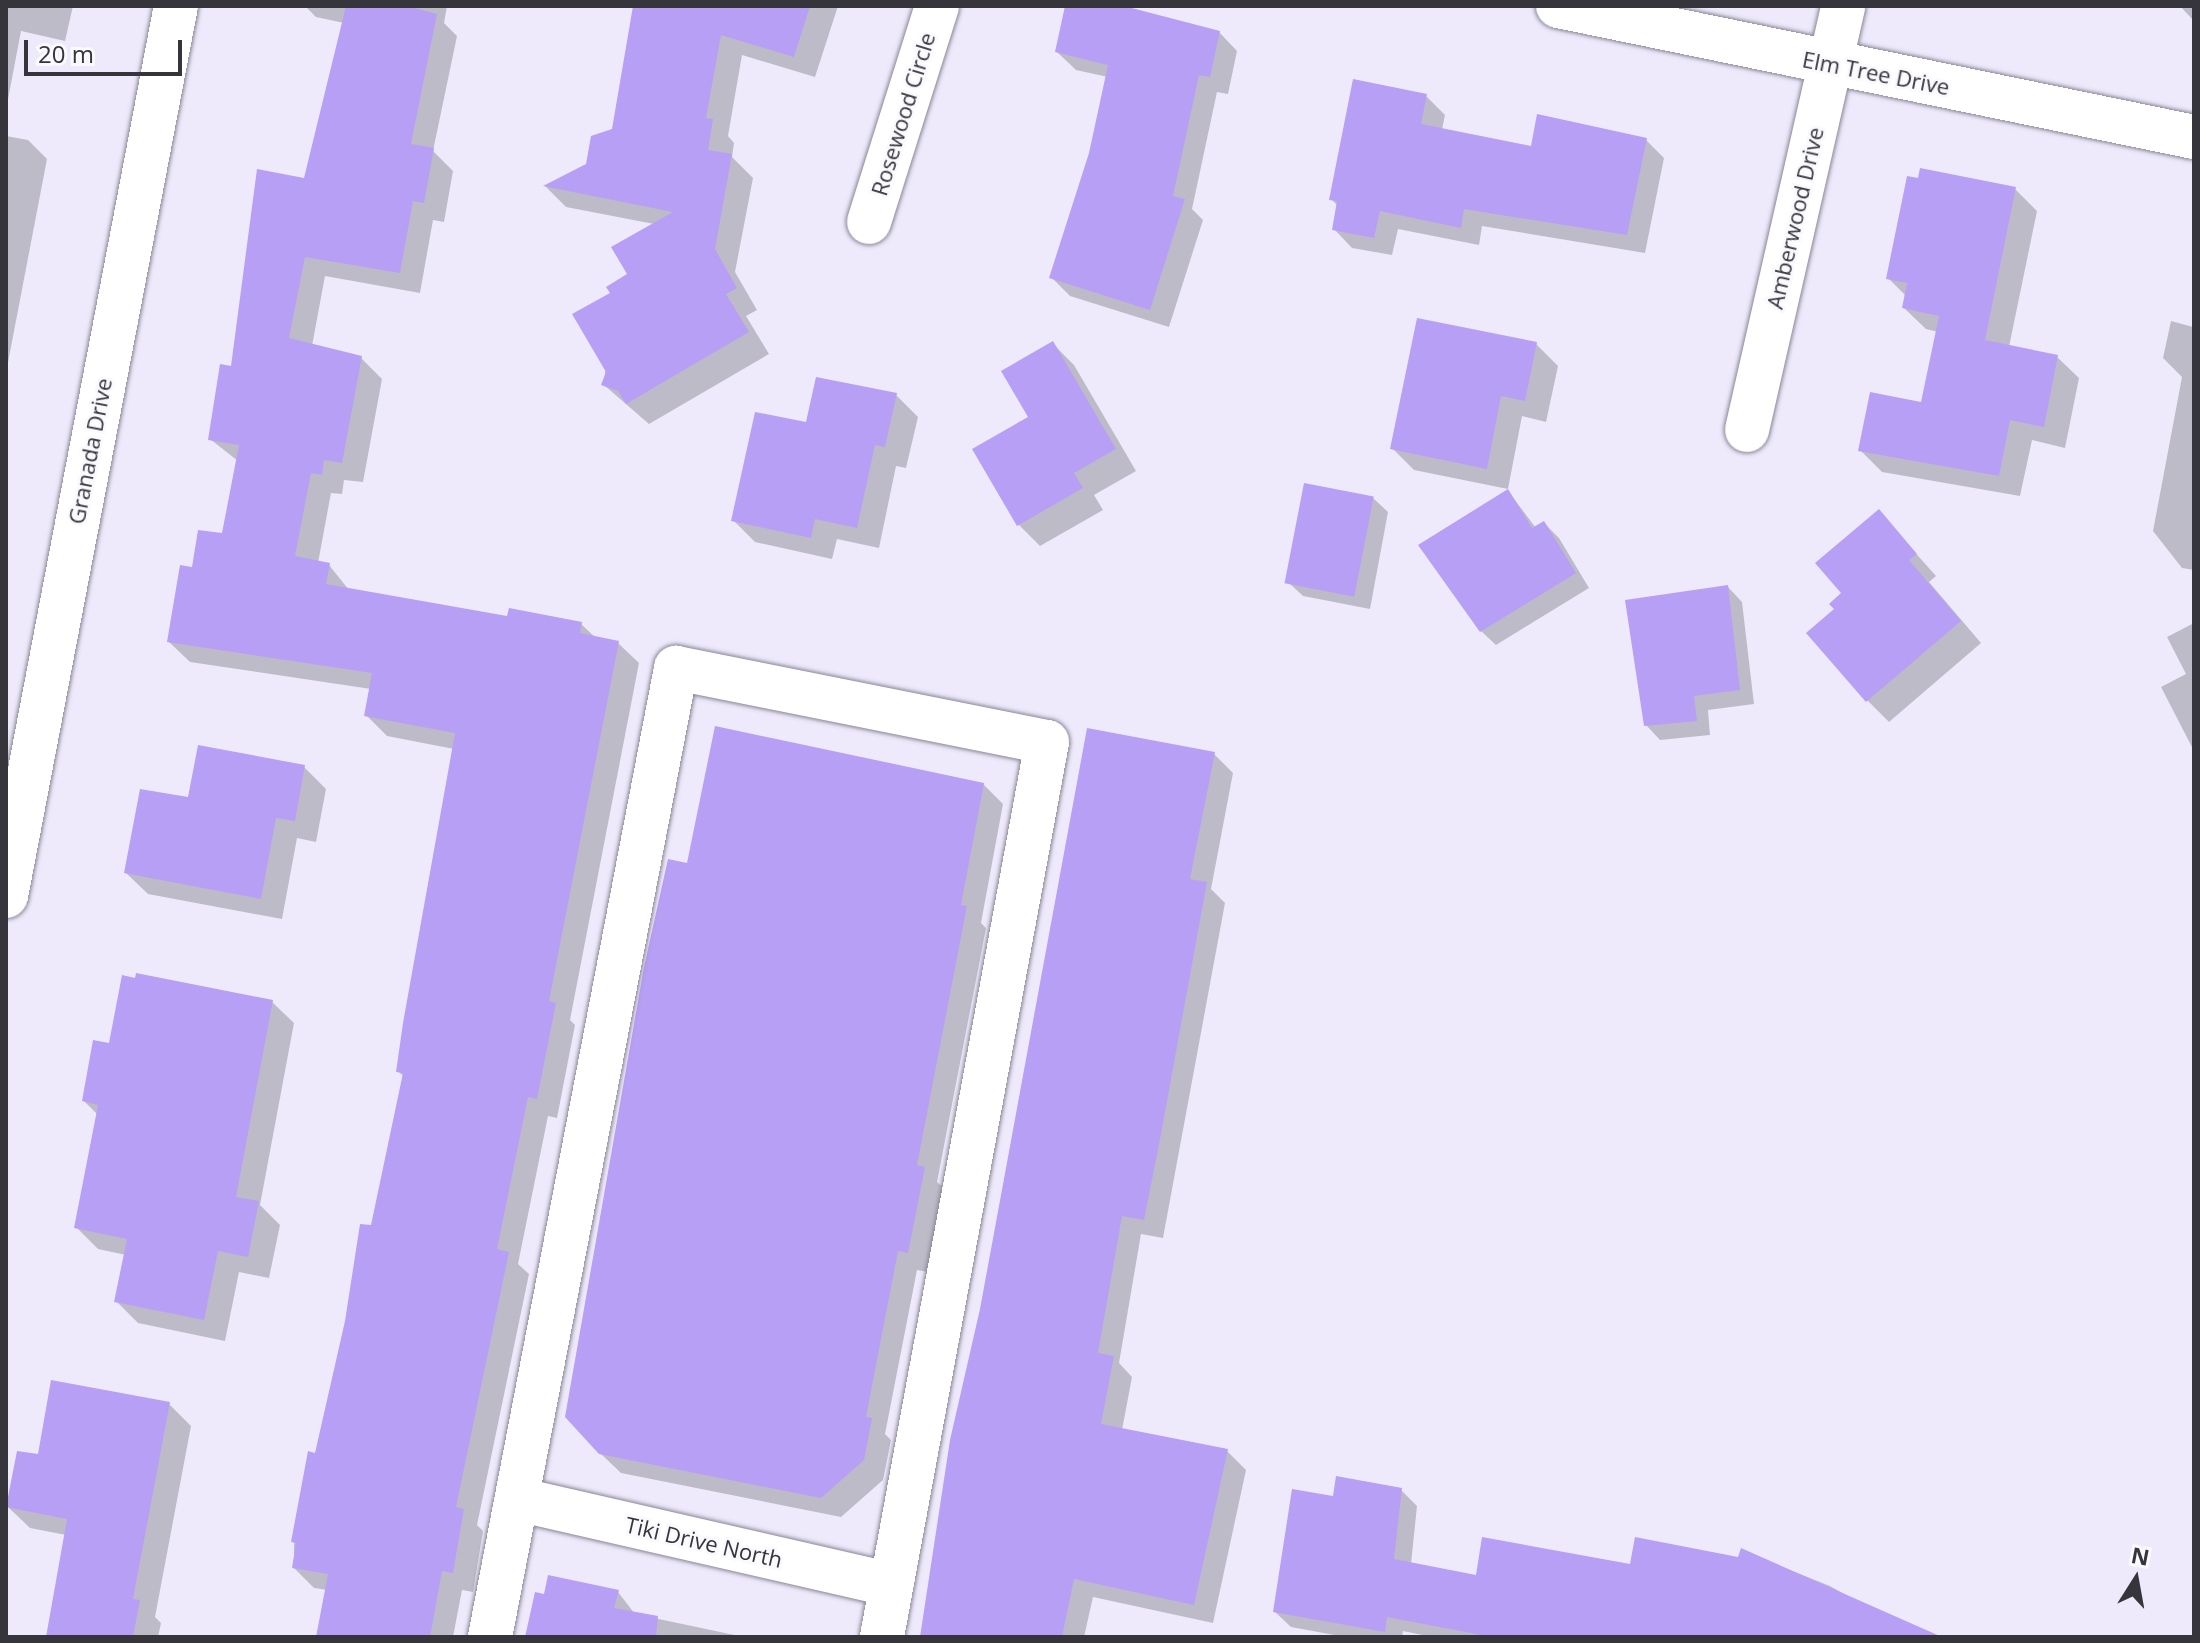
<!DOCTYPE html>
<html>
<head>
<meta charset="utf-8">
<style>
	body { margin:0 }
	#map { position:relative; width:2200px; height:1643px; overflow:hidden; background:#eeeafc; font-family:"Open Sans",sans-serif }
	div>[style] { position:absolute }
	.shadow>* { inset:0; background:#0003 }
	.building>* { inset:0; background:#b69ff4; transform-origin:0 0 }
	.roads { filter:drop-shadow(0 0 2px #898696) drop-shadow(0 0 2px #898696) }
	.minor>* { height:44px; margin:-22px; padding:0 22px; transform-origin:22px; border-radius:22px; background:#fff }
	span { translate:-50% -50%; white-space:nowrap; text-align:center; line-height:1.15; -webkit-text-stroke:6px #faf9fd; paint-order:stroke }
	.street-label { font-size:22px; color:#37353c }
	.frame { position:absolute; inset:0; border:8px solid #37353c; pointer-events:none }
	.north { position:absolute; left:2096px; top:1539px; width:80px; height:80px; -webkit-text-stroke:6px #faf9fd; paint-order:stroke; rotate:11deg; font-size:22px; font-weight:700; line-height:32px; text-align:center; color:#37353c }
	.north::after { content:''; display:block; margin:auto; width:28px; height:36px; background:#37353c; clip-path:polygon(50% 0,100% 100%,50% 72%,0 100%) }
	.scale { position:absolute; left:24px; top:40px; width:158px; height:36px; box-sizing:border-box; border:4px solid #37353c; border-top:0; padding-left:10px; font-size:24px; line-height:28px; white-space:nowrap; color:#37353c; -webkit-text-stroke:6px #faf9fd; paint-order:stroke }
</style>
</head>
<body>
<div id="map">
	<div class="shadow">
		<div style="clip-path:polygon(6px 6px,73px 6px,65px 41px,21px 31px,6px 110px)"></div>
		<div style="clip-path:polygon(305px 6px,447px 6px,444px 23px,457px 36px,433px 151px,453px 171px,444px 222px,433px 220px,420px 293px,325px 276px,312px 346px,361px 358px,382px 379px,363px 482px,344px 480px,342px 494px,331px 493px,318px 563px,329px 565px,349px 590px,509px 619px,581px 624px,596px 638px,618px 643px,639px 663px,570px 1020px,575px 1025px,557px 1118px,548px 1116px,518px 1264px,529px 1274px,477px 1525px,483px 1531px,473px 1592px,462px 1590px,453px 1637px,318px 1637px,327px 1590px,314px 1588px,294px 1568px,294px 1542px,372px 1228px,404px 1077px,398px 1071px,454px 749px,387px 736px,366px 715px,371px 689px,190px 662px,169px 642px,194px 569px,223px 536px,238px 461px,210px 439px,305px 180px,344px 23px,316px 17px)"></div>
		<div style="clip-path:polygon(667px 6px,838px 6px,815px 77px,742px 55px,728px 136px,734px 143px,732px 157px,753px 178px,735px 272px,757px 310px,746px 316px,769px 354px,649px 424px,604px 385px,612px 293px,629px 275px,654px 224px,566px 207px,546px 187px,588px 165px,614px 131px)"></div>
		<div style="clip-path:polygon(1067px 6px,1109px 6px,1219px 32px,1237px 51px,1228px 94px,1217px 92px,1192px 209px,1203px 220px,1169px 327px,1070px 296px,1051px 277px,1091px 153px,1108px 77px,1076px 70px,1057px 52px)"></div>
		<div style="clip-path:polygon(2180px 6px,2194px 6px,2194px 20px,2193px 20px)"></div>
		<div style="clip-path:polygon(1426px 96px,1445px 115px,1442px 130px,1532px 148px,1646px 140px,1664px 158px,1645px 253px,1482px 226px,1479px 245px,1398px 229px,1392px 255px,1352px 248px,1334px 229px,1338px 206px,1331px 199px)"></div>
		<div style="clip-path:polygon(6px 136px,28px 140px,47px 159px,6px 373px)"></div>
		<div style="clip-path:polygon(2015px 189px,2037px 211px,2009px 347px,2057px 357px,2079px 378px,2065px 448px,2032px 440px,2020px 496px,1882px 472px,1860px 450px,1923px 404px,1938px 332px,1926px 329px,1904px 308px,1906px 296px,1889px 279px)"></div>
		<div style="clip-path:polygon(2171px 321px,2193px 327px,2194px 322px,2194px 570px,2182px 568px,2153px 531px,2182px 377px,2163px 358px)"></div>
		<div style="clip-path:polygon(1053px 344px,1074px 365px,1136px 471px,1094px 495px,1103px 510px,1040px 546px,1019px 525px,1031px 418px)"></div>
		<div style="clip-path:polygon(1536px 344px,1558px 366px,1546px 422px,1522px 416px,1508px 489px,1414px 470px,1392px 448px)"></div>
		<div style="clip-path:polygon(896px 395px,918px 417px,906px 468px,896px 466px,879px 548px,837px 539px,832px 559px,755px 542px,734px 521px,808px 424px)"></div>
		<div style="clip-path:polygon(1508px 491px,1536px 528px,1544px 523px,1559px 538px,1589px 588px,1496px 645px,1481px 631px)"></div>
		<div style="clip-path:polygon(1373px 498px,1388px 512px,1370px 609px,1303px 596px,1288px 582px)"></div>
		<div style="clip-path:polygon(1879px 512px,1936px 576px,1929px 582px,1981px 643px,1889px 722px,1867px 700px,1844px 593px)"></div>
		<div style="clip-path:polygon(1728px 587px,1742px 602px,1754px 704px,1708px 710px,1710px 735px,1660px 740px,1646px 725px)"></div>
		<div style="clip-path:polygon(2194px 623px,2194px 751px,2161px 687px,2186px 674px,2167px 637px)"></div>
		<div style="clip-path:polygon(1214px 754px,1233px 773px,1211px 889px,1225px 903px,1163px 1238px,1141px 1234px,1119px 1363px,1132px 1377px,1122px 1430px,1227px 1451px,1246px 1470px,1213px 1623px,1093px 1597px,1084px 1637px,922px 1637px,952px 1441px)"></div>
		<div style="clip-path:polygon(304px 767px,326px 789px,316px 842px,297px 838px,282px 919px,148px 894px,126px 873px,189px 799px)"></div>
		<div style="clip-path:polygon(983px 784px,1003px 804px,981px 923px,986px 928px,937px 1182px,944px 1188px,928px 1272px,917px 1270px,885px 1434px,891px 1440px,883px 1480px,841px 1517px,621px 1473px,600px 1453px,689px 866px)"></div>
		<div style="clip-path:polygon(137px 980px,272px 1002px,294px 1023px,260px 1205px,280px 1225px,269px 1278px,239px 1272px,225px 1341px,138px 1323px,116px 1301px,126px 1255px,98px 1249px,76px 1227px,98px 1115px,84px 1101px)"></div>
		<div style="clip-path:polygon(169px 1404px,191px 1426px,155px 1617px,161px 1623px,158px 1637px,48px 1637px,66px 1535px,30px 1528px,8px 1507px,40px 1457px)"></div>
		<div style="clip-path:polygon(1401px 1490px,1417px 1506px,1411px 1564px,1477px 1577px,1739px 1559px,1742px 1551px,1830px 1586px,1920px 1637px,1432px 1637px,1403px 1631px,1402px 1637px,1345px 1637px,1291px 1627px,1275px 1612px,1335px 1498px)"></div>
		<div style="clip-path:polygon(618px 1592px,635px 1614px,744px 1637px,527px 1637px,546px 1596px)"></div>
	</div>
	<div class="building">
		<div style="clip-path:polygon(346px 6px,407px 6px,437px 14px,411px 144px,434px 148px,424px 203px,413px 201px,400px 273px,305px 257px,289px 338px,362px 356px,342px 463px,324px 460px,322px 475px,311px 473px,295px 556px,330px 563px,326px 584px,507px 616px,509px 608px,582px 622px,580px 633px,619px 641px,549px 1001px,556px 1003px,537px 1099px,528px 1097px,497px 1249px,509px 1252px,456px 1507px,464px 1509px,453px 1573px,442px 1571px,430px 1637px,316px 1637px,328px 1574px,292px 1568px,296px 1543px,291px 1542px,308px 1451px,315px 1453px,345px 1321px,360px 1224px,371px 1225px,403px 1073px,396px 1072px,403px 1023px,455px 733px,364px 716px,372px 673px,167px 642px,180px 565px,192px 567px,198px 530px,222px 533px,239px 445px,208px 440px,220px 364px,231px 366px,257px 169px,304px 178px)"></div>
		<div style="clip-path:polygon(633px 6px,810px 6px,794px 57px,721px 35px,706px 118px,713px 119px,708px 150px,732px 154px,715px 249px,737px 288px,726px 294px,749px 332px,626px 404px,618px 391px,601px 385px,606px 372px,572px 314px,610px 293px,606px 287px,627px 274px,611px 247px,673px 212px,543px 186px,586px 164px,591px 136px,612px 129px)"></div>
		<div style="clip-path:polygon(1065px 6px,1124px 6px,1220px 31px,1210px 77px,1199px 75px,1173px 196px,1185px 199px,1150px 310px,1049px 278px,1089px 153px,1108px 65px,1055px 52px)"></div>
		<div style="clip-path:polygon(1353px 79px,1427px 94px,1421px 124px,1531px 146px,1537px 114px,1647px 138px,1627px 235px,1464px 209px,1461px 228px,1380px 211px,1374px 238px,1332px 230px,1337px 201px,1329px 200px)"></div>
		<div style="clip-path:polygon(1920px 168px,2016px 187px,1985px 340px,2058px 355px,2044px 427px,2010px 420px,1999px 476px,1858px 451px,1870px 392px,1921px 402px,1939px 316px,1902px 308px,1907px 283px,1886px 279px,1907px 176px,1918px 178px)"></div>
		<div style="clip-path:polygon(1417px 318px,1537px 342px,1525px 401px,1501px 396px,1487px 469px,1390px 449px)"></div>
		<div style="clip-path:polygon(1053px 341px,1116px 449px,1074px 473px,1083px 488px,1017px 526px,972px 449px,1028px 417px,1001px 371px)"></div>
		<div style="clip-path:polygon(816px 377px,897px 393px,885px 447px,875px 445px,857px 528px,815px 519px,811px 538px,731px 521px,755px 412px,806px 422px)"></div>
		<div style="left:1304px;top:483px;width:71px;height:102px;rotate:11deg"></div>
		<div style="clip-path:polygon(1508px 489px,1532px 528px,1544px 521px,1576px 573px,1480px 632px,1418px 545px)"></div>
		<div style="clip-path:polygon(1879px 509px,1917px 554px,1909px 560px,1961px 621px,1866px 702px,1806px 633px,1834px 609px,1829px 604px,1841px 593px,1815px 563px)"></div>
		<div style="clip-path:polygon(1728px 585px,1740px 690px,1694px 696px,1697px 721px,1644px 726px,1625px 600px)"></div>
		<div style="clip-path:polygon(715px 726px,984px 783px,961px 905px,967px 906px,917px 1165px,925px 1167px,908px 1253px,898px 1251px,866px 1417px,872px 1418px,864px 1460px,821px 1498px,599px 1454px,565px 1417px,644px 967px,668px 859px,687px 863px)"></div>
		<div style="clip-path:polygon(1087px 728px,1215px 752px,1190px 879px,1207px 882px,1161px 1134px,1144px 1220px,1122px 1216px,1098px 1353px,1114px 1356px,1101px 1424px,1228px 1449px,1194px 1605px,1074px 1579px,1062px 1637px,920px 1637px,950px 1440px,980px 1309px)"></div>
		<div style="clip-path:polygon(198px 745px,305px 765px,295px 821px,276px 818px,261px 899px,124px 873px,140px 789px,188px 797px)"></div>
		<div style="clip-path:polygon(136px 973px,273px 1000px,236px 1197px,259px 1201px,248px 1257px,218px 1251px,204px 1320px,114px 1302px,127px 1239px,74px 1228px,98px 1105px,82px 1101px,93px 1040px,109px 1043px,122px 975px,135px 978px)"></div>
		<div style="clip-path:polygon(51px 1380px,170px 1402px,133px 1599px,140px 1600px,133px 1637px,46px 1637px,67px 1519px,6px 1507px,17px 1451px,38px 1454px)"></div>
		<div style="clip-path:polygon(1336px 1476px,1402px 1488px,1394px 1559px,1476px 1575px,1482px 1537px,1630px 1564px,1635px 1537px,1738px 1557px,1741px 1548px,1942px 1637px,1492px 1637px,1387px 1617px,1385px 1632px,1273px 1612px,1292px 1489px,1333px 1496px)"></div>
		<div style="clip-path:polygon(548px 1575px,619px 1590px,614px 1608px,658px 1616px,656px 1637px,525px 1637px,535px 1592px,544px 1594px)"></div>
	</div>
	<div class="roads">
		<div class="minor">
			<div style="left:1558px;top:6px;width:649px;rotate:11.64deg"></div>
			<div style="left:869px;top:222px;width:226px;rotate:-72.5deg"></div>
			<div style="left:1747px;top:430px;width:435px;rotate:-77.2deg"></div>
			<div style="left:6px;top:896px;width:906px;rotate:-79.19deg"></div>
			<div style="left:517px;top:1499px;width:384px;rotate:12.9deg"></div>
			<div style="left:490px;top:1637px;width:987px;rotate:-79.13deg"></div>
			<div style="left:676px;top:668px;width:378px;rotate:11.3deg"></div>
			<div style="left:1047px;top:742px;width:910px;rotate:100.45deg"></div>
		</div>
	</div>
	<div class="street-label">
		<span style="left:1876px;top:73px;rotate:11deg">Elm Tree Drive</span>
		<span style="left:903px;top:114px;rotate:-73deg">Rosewood Circle</span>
		<span style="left:1795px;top:218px;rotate:-77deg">Amberwood Drive</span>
		<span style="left:90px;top:451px;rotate:-79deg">Granada Drive</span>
		<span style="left:704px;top:1542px;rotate:13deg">Tiki Drive North</span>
	</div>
	<div class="frame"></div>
	<div class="north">N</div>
	<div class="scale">20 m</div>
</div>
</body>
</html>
